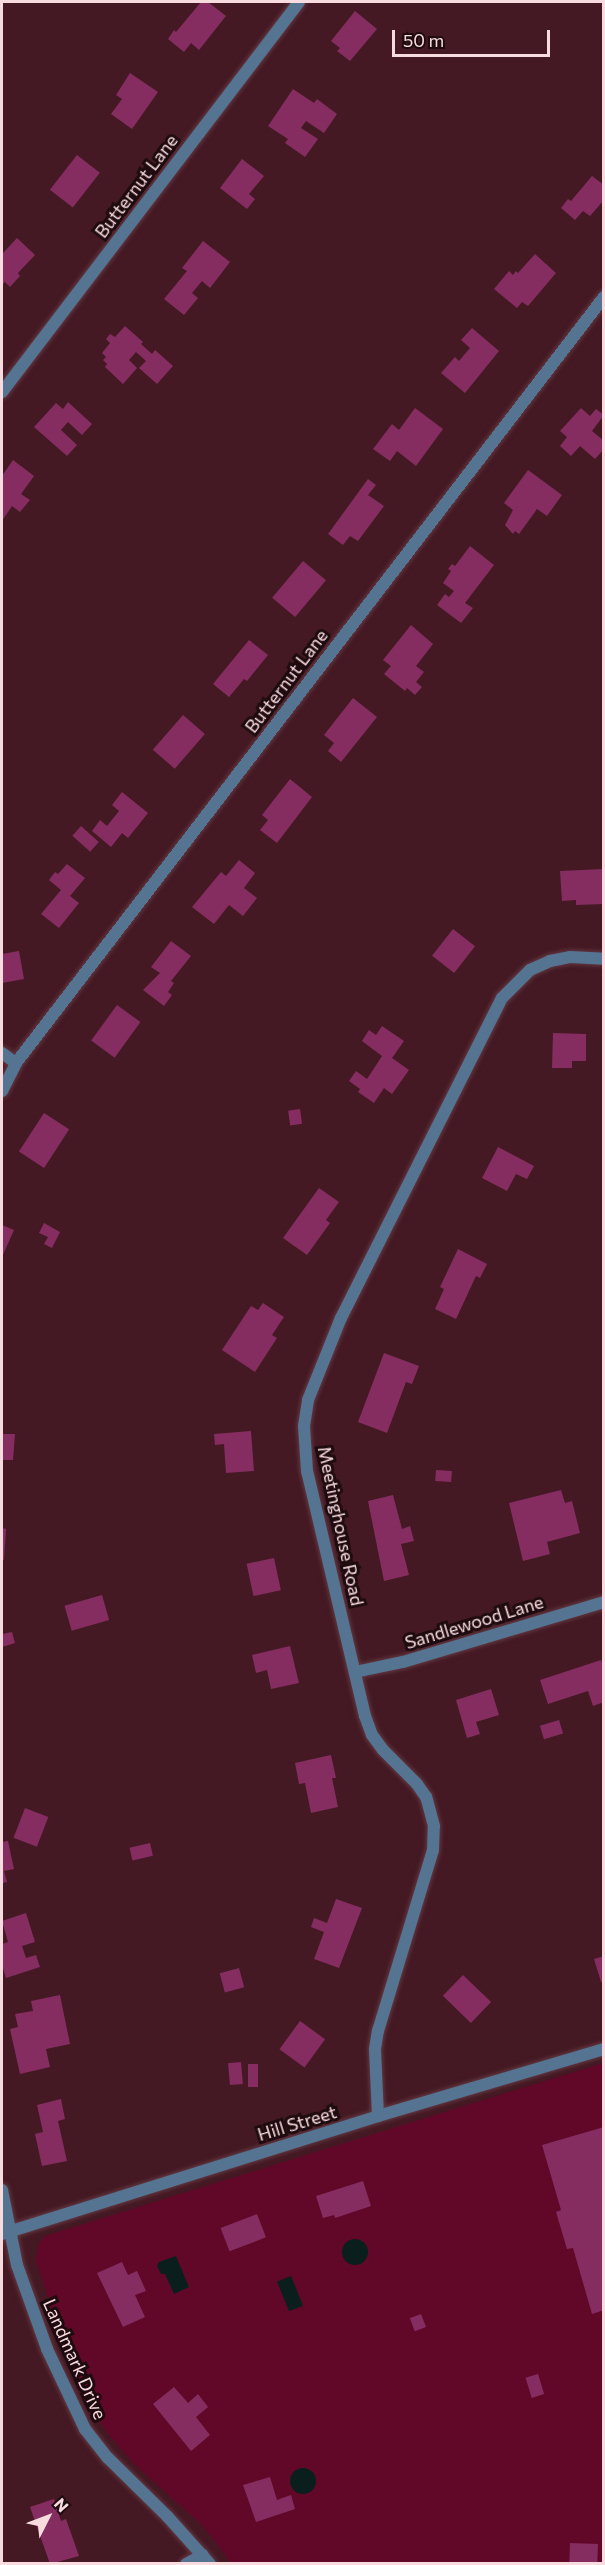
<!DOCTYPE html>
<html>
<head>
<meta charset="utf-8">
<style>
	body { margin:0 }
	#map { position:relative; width:605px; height:2565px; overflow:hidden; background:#441923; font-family:Commissioner,sans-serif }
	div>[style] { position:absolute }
	.green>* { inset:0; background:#610828 }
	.water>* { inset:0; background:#0a1f1d; transform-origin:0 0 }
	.round { border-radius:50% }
	.building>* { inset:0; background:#852d61; transform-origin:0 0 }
	.roads { filter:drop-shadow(0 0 2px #613841) drop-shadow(0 0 2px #613841) }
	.street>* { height:12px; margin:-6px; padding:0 6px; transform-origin:6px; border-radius:6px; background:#547492 }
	span { translate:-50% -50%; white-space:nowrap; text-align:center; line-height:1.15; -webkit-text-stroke:6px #1e0b0f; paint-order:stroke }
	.street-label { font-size:18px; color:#f8dbdf }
	.frame { position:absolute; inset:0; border:3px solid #f8dbdf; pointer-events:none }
	.north { position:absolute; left:18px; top:2487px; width:60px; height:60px; -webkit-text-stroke:4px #1e0b0f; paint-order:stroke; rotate:48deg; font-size:16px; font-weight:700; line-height:24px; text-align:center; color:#f8dbdf }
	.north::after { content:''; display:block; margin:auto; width:21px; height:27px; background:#f8dbdf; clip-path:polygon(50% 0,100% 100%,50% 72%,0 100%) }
	.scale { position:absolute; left:392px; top:30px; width:158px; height:27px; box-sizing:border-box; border:3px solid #f8dbdf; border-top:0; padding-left:8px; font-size:18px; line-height:21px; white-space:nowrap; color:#f8dbdf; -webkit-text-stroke:4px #1e0b0f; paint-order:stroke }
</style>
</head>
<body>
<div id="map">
	<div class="green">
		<div style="clip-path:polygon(603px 2063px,603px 2563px,231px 2563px,203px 2526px,134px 2464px,108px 2434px,90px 2407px,68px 2357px,36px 2261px,38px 2245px,45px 2236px)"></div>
	</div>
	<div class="water">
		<div class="round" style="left:342px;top:2239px;width:26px;height:26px"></div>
		<div style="clip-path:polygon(176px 2256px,189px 2287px,174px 2294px,165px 2274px,161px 2274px,157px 2266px,159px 2262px)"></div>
		<div style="left:291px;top:2276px;width:32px;height:15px;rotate:68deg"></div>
		<div class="round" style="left:290px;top:2468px;width:26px;height:26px"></div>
	</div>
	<div class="building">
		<div style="clip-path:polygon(201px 2px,208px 2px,226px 16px,199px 50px,191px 43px,184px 52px,168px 39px,174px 30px,176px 32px)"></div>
		<div style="clip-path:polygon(355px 11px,377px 29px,350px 61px,337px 51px,340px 48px,331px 41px)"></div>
		<div style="clip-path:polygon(130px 73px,158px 92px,132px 129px,111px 114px,122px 99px,116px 95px)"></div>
		<div style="clip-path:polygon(293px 89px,314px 103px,317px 99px,337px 114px,324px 133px,306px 121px,301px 128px,318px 139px,305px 157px,285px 143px,288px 139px,268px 126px)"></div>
		<div style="left:77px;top:155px;width:29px;height:44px;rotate:38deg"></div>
		<div style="clip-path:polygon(242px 159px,264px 176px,249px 194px,255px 199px,247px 209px,220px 188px)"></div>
		<div style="clip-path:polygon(592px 176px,604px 185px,604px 200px,590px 216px,583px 211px,575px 220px,561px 208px,568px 199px,571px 201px)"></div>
		<div style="clip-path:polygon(17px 238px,35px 255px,18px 273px,20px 276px,10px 287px,5px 282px,2px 285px,2px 254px)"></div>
		<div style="clip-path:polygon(203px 241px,230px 262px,210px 288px,202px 281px,192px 293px,198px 298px,184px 315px,164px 299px,187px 271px,182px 268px)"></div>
		<div style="clip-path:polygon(535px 254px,556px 273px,528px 306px,522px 302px,517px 308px,494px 289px,509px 271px,513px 275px,516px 271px,518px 273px)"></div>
		<div style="clip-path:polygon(125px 326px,143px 342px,141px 344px,152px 354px,155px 350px,173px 366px,157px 384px,139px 368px,146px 361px,136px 352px,129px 360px,137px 368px,123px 384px,105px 367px,107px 364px,103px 360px,106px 357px,102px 353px,110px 343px,106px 339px,110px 334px,115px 337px)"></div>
		<div style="clip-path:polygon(472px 328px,499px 351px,465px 393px,441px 373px,455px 357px,459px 361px,470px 348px,461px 340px)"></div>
		<div style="clip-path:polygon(68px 402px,92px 424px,82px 435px,68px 422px,61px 430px,77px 445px,67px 456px,34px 427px,56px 403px,63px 409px)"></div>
		<div style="clip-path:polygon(415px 408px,443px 429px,416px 466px,397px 451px,390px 461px,373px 449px,392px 424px,399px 430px)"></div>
		<div style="clip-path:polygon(581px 408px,590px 416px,596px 409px,604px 415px,592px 431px,604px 441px,604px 449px,595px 459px,580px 446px,571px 456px,560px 446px,567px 437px,560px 431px)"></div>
		<div style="clip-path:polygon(13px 460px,34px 476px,21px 494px,30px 500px,20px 512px,12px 506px,2px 521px,2px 476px)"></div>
		<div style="clip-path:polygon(528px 470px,562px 495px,547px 516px,537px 509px,519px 534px,515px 531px,513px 534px,505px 525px,513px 510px,504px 503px)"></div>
		<div style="clip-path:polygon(368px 479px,376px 485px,368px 495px,384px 506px,358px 541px,350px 536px,343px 545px,328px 534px)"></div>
		<div style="clip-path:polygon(470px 546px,494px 565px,465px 603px,473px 608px,461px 623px,437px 605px,445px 594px,449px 597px,454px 591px,443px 583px,451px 571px,448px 569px,452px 564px,455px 566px)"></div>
		<div style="left:303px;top:561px;width:30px;height:48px;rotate:40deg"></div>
		<div style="clip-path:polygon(411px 625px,433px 644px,416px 666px,424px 672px,416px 682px,422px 687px,415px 695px,407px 688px,405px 691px,384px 674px,391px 666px,383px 660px)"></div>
		<div style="clip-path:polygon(249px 640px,268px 655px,247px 681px,244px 679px,229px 697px,213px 684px)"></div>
		<div style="clip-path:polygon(353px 698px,377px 717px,341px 762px,328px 751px,334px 743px,324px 735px)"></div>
		<div style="left:183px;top:715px;width:29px;height:46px;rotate:41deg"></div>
		<div style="clip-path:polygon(290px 779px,312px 797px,277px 843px,260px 830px,268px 820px,262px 815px)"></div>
		<div style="clip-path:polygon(122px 792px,148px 813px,128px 838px,122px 833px,111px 847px,92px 831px,100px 820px,107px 826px,119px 811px,112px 805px)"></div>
		<div style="left:81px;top:826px;width:24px;height:13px;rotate:42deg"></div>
		<div style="clip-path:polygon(239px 860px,255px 873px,244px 888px,257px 898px,243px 916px,229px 905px,214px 924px,192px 907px,221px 872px,226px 876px)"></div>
		<div style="clip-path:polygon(67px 864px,85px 878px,70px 896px,79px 903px,59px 928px,41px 914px,61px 890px,49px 880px,55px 872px,58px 874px)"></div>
		<div style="clip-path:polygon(604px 869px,604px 904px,576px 905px,576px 900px,562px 901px,560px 871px)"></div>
		<div style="left:453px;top:929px;width:28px;height:34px;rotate:38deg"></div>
		<div style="clip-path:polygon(171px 941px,191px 956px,171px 981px,174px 983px,168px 992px,172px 995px,164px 1006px,143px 990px,160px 973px,151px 967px)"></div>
		<div style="clip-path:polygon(19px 951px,24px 979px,2px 983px,2px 954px)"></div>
		<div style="left:117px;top:1005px;width:29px;height:44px;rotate:36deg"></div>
		<div style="clip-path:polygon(382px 1026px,404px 1041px,392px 1058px,409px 1070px,392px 1094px,384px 1088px,374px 1103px,358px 1092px,360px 1089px,349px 1081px,356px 1071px,367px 1079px,382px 1056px,362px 1041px,369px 1030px,376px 1035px)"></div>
		<div style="clip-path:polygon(553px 1033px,586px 1034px,586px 1061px,572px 1061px,572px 1068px,552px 1068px)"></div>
		<div style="left:300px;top:1109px;width:15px;height:12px;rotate:82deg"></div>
		<div style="left:44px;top:1113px;width:30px;height:46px;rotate:33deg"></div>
		<div style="clip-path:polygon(498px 1147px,534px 1166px,527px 1179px,516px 1174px,507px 1191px,482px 1178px)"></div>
		<div style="clip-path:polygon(319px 1188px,339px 1202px,326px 1220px,330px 1223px,307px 1255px,283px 1238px)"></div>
		<div style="clip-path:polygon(44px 1223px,60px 1232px,52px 1248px,44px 1244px,48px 1237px,39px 1233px)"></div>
		<div style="clip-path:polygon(2px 1225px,14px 1230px,2px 1257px)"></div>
		<div style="clip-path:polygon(458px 1249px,487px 1264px,480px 1278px,476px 1276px,456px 1319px,435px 1309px,444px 1289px,440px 1287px)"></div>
		<div style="clip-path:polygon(263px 1303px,284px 1317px,272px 1335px,277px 1338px,255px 1372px,222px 1350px,251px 1306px,258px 1310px)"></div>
		<div style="clip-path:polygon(384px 1353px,419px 1366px,412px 1384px,406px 1382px,387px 1433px,358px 1422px)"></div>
		<div style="clip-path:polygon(251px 1431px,254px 1471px,226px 1473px,224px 1444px,215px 1445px,214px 1434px)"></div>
		<div style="clip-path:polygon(2px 1434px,15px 1434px,13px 1460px,2px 1460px)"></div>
		<div style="left:436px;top:1470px;width:16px;height:11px;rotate:4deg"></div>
		<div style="clip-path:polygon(561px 1490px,565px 1503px,572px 1501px,580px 1533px,547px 1542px,550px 1554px,523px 1561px,509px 1503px)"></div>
		<div style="clip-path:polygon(393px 1495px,402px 1529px,410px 1526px,414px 1541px,401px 1544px,409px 1575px,384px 1581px,368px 1501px)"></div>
		<div style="clip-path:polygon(2px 1528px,6px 1529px,4px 1560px,2px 1559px)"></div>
		<div style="left:274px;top:1558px;width:33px;height:28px;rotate:78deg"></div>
		<div style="left:102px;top:1595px;width:26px;height:39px;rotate:74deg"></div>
		<div style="clip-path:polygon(12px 1632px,15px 1643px,2px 1647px,2px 1634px)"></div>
		<div style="clip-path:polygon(290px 1646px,299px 1683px,271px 1689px,267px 1670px,256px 1673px,252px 1655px)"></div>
		<div style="clip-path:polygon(601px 1660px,604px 1668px,604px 1702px,593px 1706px,588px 1691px,548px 1704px,540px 1680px)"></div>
		<div style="clip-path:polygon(491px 1689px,499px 1715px,476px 1722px,480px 1734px,467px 1738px,456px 1700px)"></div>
		<div style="left:559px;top:1720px;width:14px;height:20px;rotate:73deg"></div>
		<div style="clip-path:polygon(331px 1755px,336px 1778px,332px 1778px,338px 1807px,311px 1813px,305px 1783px,299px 1784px,295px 1763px)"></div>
		<div style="left:25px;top:1808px;width:25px;height:32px;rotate:21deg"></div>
		<div style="clip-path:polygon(8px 1841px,14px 1869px,4px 1871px,7px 1882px,2px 1883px,2px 1842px)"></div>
		<div style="left:150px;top:1843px;width:13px;height:21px;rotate:77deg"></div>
		<div style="clip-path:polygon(336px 1899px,362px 1908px,339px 1968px,314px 1959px,324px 1932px,311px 1927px,314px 1918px,327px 1923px)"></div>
		<div style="clip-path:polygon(26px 1913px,35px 1942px,22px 1946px,26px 1958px,36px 1955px,40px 1967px,6px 1978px,2px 1965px,2px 1944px,8px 1942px,2px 1921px)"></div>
		<div style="clip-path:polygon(604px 1956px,604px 1982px,601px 1982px,594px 1959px)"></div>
		<div style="left:239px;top:1968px;width:20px;height:20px;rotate:75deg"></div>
		<div style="left:463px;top:1975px;width:39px;height:29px;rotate:44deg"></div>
		<div style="clip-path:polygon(60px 1995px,70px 2044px,46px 2049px,50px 2067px,20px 2074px,10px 2029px,18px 2027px,15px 2014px,33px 2011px,31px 2001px)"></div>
		<div style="left:300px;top:2021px;width:31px;height:35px;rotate:36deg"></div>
		<div style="left:241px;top:2062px;width:22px;height:13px;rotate:85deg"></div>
		<div style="left:248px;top:2064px;width:10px;height:23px"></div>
		<div style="clip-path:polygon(61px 2099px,65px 2119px,58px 2121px,67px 2161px,42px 2166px,35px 2134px,43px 2132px,37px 2105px)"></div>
		<div style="clip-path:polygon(604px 2127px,604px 2310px,592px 2314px,573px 2248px,567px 2249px,556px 2212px,561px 2210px,542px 2145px)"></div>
		<div style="clip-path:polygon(363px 2181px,371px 2206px,335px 2218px,334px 2215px,323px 2218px,316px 2196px)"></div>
		<div style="left:257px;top:2214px;width:25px;height:39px;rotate:69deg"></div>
		<div style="clip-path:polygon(122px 2262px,128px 2275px,137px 2271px,146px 2291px,135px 2295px,145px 2317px,123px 2327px,97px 2273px)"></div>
		<div style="left:421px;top:2314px;width:14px;height:12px;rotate:69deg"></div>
		<div style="left:538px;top:2374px;width:21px;height:13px;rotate:73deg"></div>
		<div style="clip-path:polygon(174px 2387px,188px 2403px,198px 2394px,208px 2407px,196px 2417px,210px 2435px,191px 2451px,153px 2404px)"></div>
		<div style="clip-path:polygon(270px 2477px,277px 2500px,291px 2495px,295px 2509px,256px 2522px,243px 2485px)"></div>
		<div style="clip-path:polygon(54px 2499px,61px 2521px,66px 2519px,79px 2556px,50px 2564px,30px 2507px)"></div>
		<div style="left:570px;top:2543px;width:28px;height:21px;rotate:2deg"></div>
	</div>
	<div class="roads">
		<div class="street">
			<div style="left:2px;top:392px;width:490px;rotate:-52.7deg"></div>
			<div style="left:2px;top:1053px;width:17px;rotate:36deg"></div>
			<div style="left:2px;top:1091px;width:31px;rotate:-63deg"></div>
			<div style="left:16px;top:1063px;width:966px;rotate:-52.49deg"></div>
			<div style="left:355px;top:1672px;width:49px;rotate:-11.8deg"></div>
			<div style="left:403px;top:1662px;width:210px;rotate:-16.6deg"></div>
			<div style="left:378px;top:2116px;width:67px;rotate:-92.6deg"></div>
			<div style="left:375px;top:2049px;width:18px;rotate:-81deg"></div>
			<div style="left:378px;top:2031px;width:189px;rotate:-73.1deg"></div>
			<div style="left:433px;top:1850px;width:24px;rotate:-88deg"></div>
			<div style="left:434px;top:1826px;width:30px;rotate:-105deg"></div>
			<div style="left:426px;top:1797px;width:16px;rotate:-125deg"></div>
			<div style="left:417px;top:1784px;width:48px;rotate:-135deg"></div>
			<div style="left:383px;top:1750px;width:19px;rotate:-126deg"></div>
			<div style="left:372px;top:1735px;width:20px;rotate:-110deg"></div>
			<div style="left:365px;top:1716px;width:252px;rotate:-103.3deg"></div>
			<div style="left:307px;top:1471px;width:45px;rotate:-93.8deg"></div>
			<div style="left:304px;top:1426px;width:26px;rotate:-81deg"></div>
			<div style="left:308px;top:1400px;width:88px;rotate:-68.1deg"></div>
			<div style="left:341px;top:1318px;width:358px;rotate:-63.3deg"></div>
			<div style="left:502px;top:998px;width:40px;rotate:-45deg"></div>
			<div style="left:530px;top:970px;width:22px;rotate:-24deg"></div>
			<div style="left:550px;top:961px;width:20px;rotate:-11deg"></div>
			<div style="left:570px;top:957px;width:34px;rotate:3deg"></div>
			<div style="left:2px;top:2190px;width:76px;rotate:78.7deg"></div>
			<div style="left:17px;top:2265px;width:89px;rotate:70.3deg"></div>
			<div style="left:47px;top:2349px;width:89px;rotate:64.6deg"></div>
			<div style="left:85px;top:2429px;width:37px;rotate:52deg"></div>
			<div style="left:108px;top:2458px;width:83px;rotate:44.5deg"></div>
			<div style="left:167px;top:2516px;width:64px;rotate:48.1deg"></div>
			<div style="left:2px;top:2234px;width:394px;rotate:-17.4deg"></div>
			<div style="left:378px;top:2116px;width:236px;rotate:-16.5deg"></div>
			<div style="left:186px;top:2564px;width:19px;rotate:-28deg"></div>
		</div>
	</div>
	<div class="street-label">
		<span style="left:136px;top:186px;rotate:-53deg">Butternut Lane</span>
		<span style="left:286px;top:681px;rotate:-53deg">Butternut Lane</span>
		<span style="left:341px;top:1526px;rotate:78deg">Meetinghouse Road</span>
		<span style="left:474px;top:1622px;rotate:-17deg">Sandlewood Lane</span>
		<span style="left:297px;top:2123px;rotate:-17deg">Hill Street</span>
		<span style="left:75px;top:2359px;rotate:66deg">Landmark Drive</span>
	</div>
	<div class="frame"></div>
	<div class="north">N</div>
	<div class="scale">50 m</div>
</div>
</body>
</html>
